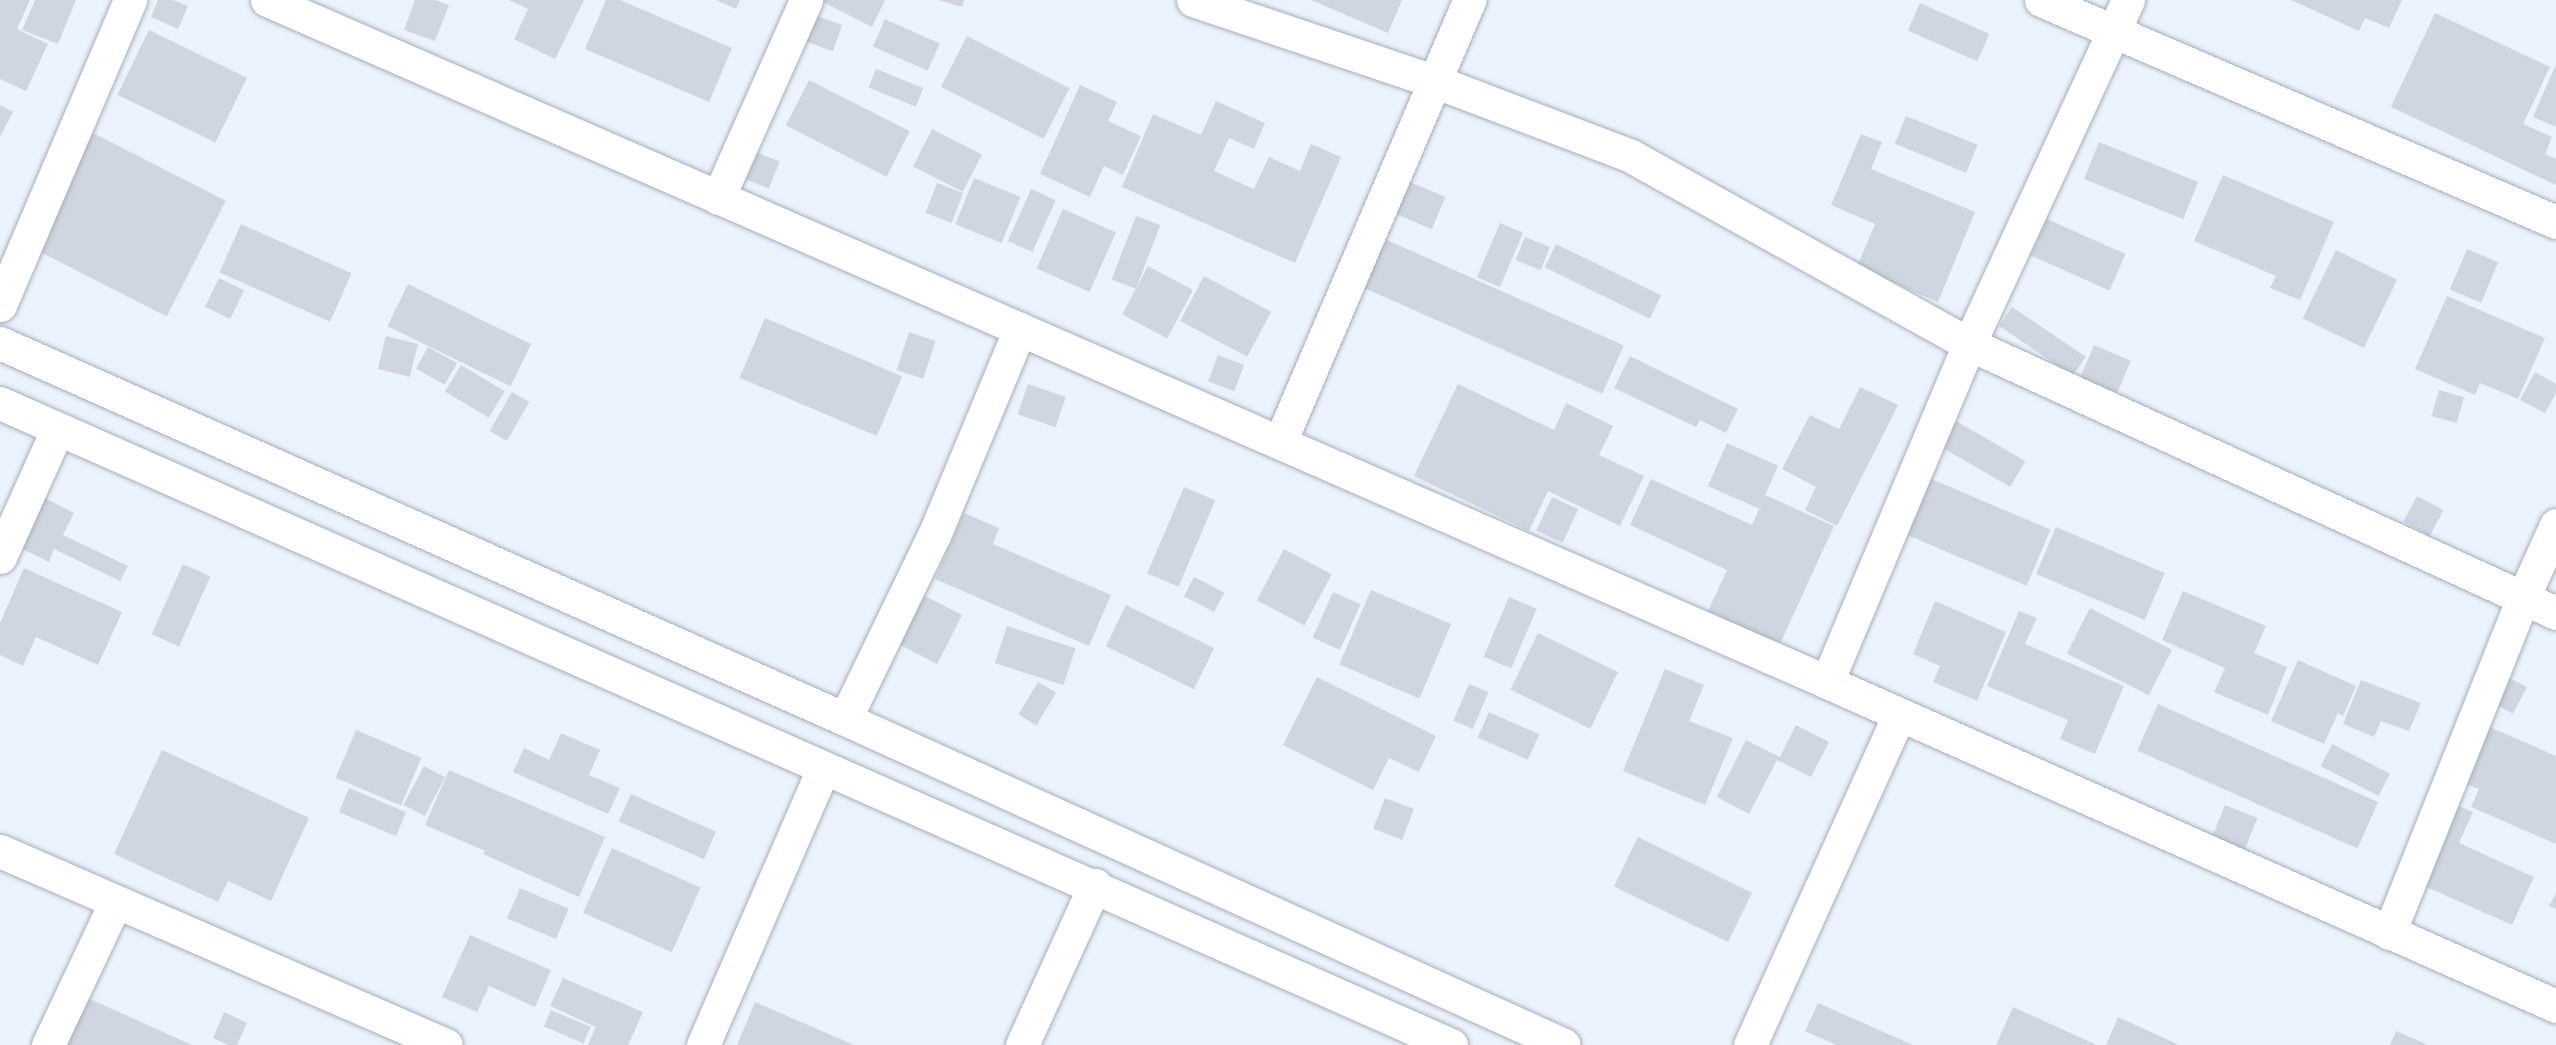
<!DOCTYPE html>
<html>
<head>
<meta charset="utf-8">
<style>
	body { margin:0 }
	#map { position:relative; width:2556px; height:1045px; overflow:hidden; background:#ebf3fe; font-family:"PT Sans Narrow",sans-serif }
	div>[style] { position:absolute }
	.building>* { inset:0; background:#cfd6e0; transform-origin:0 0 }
	.roads { filter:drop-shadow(0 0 2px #a7aeb8) drop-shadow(0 0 2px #a7aeb8) }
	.minor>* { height:33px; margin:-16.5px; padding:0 16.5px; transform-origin:16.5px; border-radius:16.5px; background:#fff }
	span { translate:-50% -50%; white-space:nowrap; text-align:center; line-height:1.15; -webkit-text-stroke:4.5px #fff; paint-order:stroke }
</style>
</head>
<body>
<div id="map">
	<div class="building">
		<div style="clip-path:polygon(0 0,30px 0,17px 29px,48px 44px,26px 91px,0 79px)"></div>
		<div style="clip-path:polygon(35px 0,76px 0,58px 44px,22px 30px)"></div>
		<div style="clip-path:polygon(158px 0,173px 0,188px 6px,178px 29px,151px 17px)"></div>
		<div style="clip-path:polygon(415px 0,435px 0,449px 5px,435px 41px,404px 30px)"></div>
		<div style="clip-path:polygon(509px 0,584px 0,555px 59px,514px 39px,528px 9px)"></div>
		<div style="clip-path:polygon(606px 0,620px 0,732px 48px,709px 102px,585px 49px)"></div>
		<div style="clip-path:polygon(716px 0,740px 0,736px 9px)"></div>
		<div style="clip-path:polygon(819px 0,885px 0,872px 27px)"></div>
		<div style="clip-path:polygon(938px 0,964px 0,962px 7px)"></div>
		<div style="clip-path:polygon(1311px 0,1402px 0,1388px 33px)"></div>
		<div style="clip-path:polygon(2291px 0,2402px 0,2389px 28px,2365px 18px,2359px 31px)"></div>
		<div style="left:1920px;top:3px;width:76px;height:30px;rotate:24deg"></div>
		<div style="clip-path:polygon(2435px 13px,2550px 67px,2523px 124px,2552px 137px,2545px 154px,2556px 159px,2556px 185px,2391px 107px)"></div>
		<div style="left:815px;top:15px;width:29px;height:28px;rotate:20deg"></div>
		<div style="left:885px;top:19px;width:60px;height:30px;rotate:24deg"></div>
		<div style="left:149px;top:30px;width:109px;height:72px;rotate:26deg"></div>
		<div style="left:967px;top:36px;width:115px;height:57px;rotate:27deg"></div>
		<div style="clip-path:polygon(2556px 64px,2556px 127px,2533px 117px)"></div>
		<div style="left:876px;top:69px;width:51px;height:20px;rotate:22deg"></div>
		<div style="left:809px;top:80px;width:113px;height:51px;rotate:27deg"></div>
		<div style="clip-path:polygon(1080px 85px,1117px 102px,1108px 121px,1141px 136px,1123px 175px,1104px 166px,1090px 197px,1040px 174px)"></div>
		<div style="clip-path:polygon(1216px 101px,1265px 123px,1254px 149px,1229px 138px,1214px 171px,1254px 189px,1269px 157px,1300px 171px,1311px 144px,1341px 157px,1295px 263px,1122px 187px,1153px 114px,1201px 135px)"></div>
		<div style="clip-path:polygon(0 105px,13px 112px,0 137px)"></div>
		<div style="left:1906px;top:116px;width:77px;height:30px;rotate:22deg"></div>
		<div style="left:932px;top:129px;width:56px;height:42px;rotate:27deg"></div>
		<div style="left:93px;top:133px;width:149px;height:130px;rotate:27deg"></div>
		<div style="clip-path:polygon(1861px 134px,1882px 142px,1871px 169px,1975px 212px,1938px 302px,1857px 267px,1875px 224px,1831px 205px)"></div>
		<div style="left:2099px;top:142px;width:107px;height:40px;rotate:22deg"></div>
		<div style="left:751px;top:150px;width:31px;height:29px;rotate:22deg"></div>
		<div style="clip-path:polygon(2223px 175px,2334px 222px,2300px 300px,2270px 288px,2276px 276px,2194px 241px)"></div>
		<div style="left:974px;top:178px;width:50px;height:50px;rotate:22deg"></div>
		<div style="left:1403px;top:179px;width:46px;height:35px;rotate:23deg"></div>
		<div style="left:937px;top:183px;width:28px;height:32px;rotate:21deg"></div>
		<div style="left:1031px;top:189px;width:27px;height:57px;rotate:24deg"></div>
		<div style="left:1063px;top:209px;width:58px;height:65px;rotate:24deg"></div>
		<div style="left:1136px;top:216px;width:26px;height:68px;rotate:21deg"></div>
		<div style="left:2047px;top:219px;width:86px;height:40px;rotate:24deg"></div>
		<div style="left:1500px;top:223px;width:25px;height:59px;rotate:23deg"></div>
		<div style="left:241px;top:224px;width:121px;height:53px;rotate:24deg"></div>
		<div style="left:1378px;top:236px;width:269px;height:53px;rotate:24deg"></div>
		<div style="left:1525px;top:237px;width:27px;height:25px;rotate:22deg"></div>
		<div style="left:1556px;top:244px;width:117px;height:26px;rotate:26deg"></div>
		<div style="left:2467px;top:249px;width:34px;height:44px;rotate:23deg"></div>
		<div style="left:2336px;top:250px;width:68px;height:76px;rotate:26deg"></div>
		<div style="left:1148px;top:266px;width:51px;height:55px;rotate:28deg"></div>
		<div style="left:1204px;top:276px;width:76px;height:51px;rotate:28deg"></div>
		<div style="left:219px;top:278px;width:28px;height:32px;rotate:26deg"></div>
		<div style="left:408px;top:284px;width:137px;height:47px;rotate:26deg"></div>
		<div style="clip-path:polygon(2447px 296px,2545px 338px,2518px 399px,2480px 383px,2475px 395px,2415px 369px)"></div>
		<div style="left:2012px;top:307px;width:89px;height:23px;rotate:34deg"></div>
		<div style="left:765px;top:318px;width:149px;height:65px;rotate:23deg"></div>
		<div style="left:909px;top:332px;width:28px;height:40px;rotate:18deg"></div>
		<div style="left:386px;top:336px;width:33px;height:34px;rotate:14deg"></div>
		<div style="left:2094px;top:345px;width:40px;height:35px;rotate:23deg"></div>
		<div style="left:428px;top:347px;width:33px;height:25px;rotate:29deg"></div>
		<div style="left:1218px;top:355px;width:28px;height:28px;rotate:21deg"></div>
		<div style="clip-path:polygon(1630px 356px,1738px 409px,1726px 433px,1700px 420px,1696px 427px,1614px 388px)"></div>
		<div style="left:461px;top:365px;width:51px;height:31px;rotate:31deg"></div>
		<div style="clip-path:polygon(2535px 372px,2556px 384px,2556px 393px,2545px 413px,2520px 400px)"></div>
		<div style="left:1028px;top:384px;width:40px;height:32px;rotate:19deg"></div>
		<div style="clip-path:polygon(1458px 384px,1554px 430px,1566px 403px,1613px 426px,1599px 455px,1644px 476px,1620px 526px,1548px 491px,1529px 531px,1414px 476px)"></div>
		<div style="clip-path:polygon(1860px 387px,1898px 405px,1837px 526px,1805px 510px,1816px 487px,1782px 469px,1810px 415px,1839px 429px)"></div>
		<div style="left:2439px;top:390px;width:26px;height:27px;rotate:16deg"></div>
		<div style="left:512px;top:392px;width:20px;height:45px;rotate:30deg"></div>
		<div style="left:1956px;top:421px;width:80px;height:30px;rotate:30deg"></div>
		<div style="left:1727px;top:443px;width:56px;height:47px;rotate:24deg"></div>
		<div style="left:1929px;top:478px;width:132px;height:61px;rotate:23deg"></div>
		<div style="clip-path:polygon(1651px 479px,1752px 525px,1765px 495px,1834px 526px,1780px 644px,1708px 611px,1727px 570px,1630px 525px)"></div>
		<div style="left:1184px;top:487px;width:34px;height:94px;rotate:23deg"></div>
		<div style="clip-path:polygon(37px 494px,74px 513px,63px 535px,128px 566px,120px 581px,54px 549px,49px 562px,13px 544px)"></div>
		<div style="left:2417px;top:496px;width:30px;height:29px;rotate:28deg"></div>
		<div style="left:1552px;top:497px;width:29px;height:37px;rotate:25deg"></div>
		<div style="clip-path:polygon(964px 513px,999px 528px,993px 544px,1111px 595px,1089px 646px,935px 579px)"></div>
		<div style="left:2056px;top:527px;width:118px;height:51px;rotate:23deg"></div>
		<div style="left:1284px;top:549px;width:54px;height:58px;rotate:28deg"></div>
		<div style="left:183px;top:564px;width:30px;height:77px;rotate:24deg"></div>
		<div style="clip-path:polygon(24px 568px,122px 612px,98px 665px,36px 637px,23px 666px,0 655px,0 623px)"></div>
		<div style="left:1194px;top:577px;width:34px;height:22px;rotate:27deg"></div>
		<div style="left:1371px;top:590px;width:87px;height:81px;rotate:23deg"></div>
		<div style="clip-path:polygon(2183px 591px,2266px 626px,2254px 653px,2287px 667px,2268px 715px,2214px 692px,2225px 668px,2162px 640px)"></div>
		<div style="left:1333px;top:592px;width:30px;height:50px;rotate:24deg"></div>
		<div style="left:923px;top:595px;width:44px;height:55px;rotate:27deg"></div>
		<div style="left:1509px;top:597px;width:30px;height:65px;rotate:23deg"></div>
		<div style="clip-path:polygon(1935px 601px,2006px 632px,1977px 701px,1933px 682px,1940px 666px,1913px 654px)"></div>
		<div style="left:1126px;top:605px;width:98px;height:46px;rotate:26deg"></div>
		<div style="left:2090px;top:608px;width:92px;height:51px;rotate:27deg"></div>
		<div style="clip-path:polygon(2019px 611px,2037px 618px,2025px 644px,2124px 686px,2095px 754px,2060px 739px,2068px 720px,1987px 686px)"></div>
		<div style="left:1007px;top:626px;width:72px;height:39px;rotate:18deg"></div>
		<div style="left:1538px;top:633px;width:89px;height:63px;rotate:26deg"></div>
		<div style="clip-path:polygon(2298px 660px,2356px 686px,2343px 716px,2338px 713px,2324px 744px,2271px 721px)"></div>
		<div style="clip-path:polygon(1665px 669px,1704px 685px,1689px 721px,1733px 738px,1705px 805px,1623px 771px)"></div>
		<div style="left:2504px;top:675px;width:26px;height:30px;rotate:28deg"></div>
		<div style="clip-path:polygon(1317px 677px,1436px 736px,1419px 772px,1389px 758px,1373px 790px,1283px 745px)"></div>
		<div style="clip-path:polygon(2361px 680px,2421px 703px,2409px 731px,2381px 721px,2374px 737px,2343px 724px)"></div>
		<div style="left:1038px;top:682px;width:21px;height:38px;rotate:31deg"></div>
		<div style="left:1469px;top:684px;width:21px;height:40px;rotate:23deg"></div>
		<div style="left:2158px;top:704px;width:241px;height:51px;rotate:24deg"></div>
		<div style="left:1489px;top:712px;width:55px;height:28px;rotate:24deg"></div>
		<div style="clip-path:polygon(2483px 724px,2556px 756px,2556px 844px,2471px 807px,2479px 789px,2458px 781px)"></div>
		<div style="clip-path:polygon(1796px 725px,1829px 742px,1811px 777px,1777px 760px,1749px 814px,1717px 797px,1746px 740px,1780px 757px)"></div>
		<div style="left:356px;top:730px;width:71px;height:52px;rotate:23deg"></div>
		<div style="clip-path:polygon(561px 733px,600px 750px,589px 775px,620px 788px,608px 814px,513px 772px,524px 748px,549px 760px)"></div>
		<div style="left:2332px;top:744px;width:65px;height:25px;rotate:27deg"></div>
		<div style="clip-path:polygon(162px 750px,309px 818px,271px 901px,228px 881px,218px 902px,114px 854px)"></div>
		<div style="left:424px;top:766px;width:24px;height:44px;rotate:28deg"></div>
		<div style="clip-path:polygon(449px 770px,605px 837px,579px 897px,483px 854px,485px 851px,425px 825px)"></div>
		<div style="left:349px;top:788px;width:62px;height:26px;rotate:23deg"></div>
		<div style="left:631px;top:794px;width:93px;height:30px;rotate:24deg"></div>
		<div style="left:1385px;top:798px;width:31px;height:33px;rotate:21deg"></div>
		<div style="clip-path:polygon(2448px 801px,2473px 812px,2459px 843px,2534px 877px,2512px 925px,2413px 881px)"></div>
		<div style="left:2225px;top:805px;width:35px;height:35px;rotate:22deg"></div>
		<div style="left:1638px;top:837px;width:127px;height:55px;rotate:26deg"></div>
		<div style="left:612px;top:848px;width:97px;height:71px;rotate:24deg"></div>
		<div style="left:520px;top:888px;width:53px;height:33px;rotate:23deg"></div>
		<div style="clip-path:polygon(2556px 893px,2556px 909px,2549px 906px)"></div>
		<div style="clip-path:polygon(470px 935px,551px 970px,535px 1007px,489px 986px,477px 1012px,442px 997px)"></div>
		<div style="clip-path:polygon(563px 978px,643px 1012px,628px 1045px,588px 1045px,596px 1027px,550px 1006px)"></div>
		<div style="clip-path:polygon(79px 994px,192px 1045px,56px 1045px)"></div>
		<div style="clip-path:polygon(755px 1002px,854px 1045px,737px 1045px)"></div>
		<div style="clip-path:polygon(1818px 1003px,1913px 1045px,1836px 1045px,1805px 1031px)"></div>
		<div style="clip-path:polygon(2013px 1007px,2097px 1045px,1996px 1045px)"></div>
		<div style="left:551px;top:1010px;width:43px;height:18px;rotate:23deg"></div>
		<div style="clip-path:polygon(224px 1012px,247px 1023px,237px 1045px,228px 1045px,213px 1038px)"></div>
		<div style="clip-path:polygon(2118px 1017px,2179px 1045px,2106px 1045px)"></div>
		<div style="clip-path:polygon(2396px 1031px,2428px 1045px,2390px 1045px)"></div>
	</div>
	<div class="roads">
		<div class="minor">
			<div style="left:267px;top:0;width:1703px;rotate:23.61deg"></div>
			<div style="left:1827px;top:682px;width:798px;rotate:23.96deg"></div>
			<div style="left:1193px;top:0;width:254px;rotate:18.6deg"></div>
			<div style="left:1434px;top:81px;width:211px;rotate:20.8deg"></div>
			<div style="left:1631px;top:156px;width:387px;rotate:29.1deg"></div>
			<div style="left:1969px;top:344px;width:646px;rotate:24.62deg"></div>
			<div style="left:2041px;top:0;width:561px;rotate:23.32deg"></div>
			<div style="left:718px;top:198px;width:217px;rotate:-66deg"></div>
			<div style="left:0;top:305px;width:332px;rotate:-66.9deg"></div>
			<div style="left:0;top:343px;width:925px;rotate:23.99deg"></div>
			<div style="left:845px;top:719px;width:789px;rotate:24.39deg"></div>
			<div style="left:0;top:403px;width:1587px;rotate:23.87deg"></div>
			<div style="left:1280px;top:442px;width:481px;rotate:-66.8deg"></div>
			<div style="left:0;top:557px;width:139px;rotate:-65.8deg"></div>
			<div style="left:1827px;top:682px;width:367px;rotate:-67.2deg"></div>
			<div style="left:1969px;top:344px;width:379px;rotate:-65.2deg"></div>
			<div style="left:845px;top:719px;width:207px;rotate:-64.2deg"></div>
			<div style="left:935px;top:533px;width:221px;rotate:-67.4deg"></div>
			<div style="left:0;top:851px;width:486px;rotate:23.5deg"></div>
			<div style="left:2389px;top:933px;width:361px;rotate:-68.2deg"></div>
			<div style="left:2523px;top:598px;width:80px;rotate:-65.7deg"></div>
			<div style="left:48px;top:1045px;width:157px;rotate:-64.7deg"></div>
			<div style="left:703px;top:1045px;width:301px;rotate:-66.5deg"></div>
			<div style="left:1022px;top:1045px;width:176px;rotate:-65.5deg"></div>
			<div style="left:1750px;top:1045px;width:362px;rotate:-65.7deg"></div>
		</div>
	</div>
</div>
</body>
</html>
